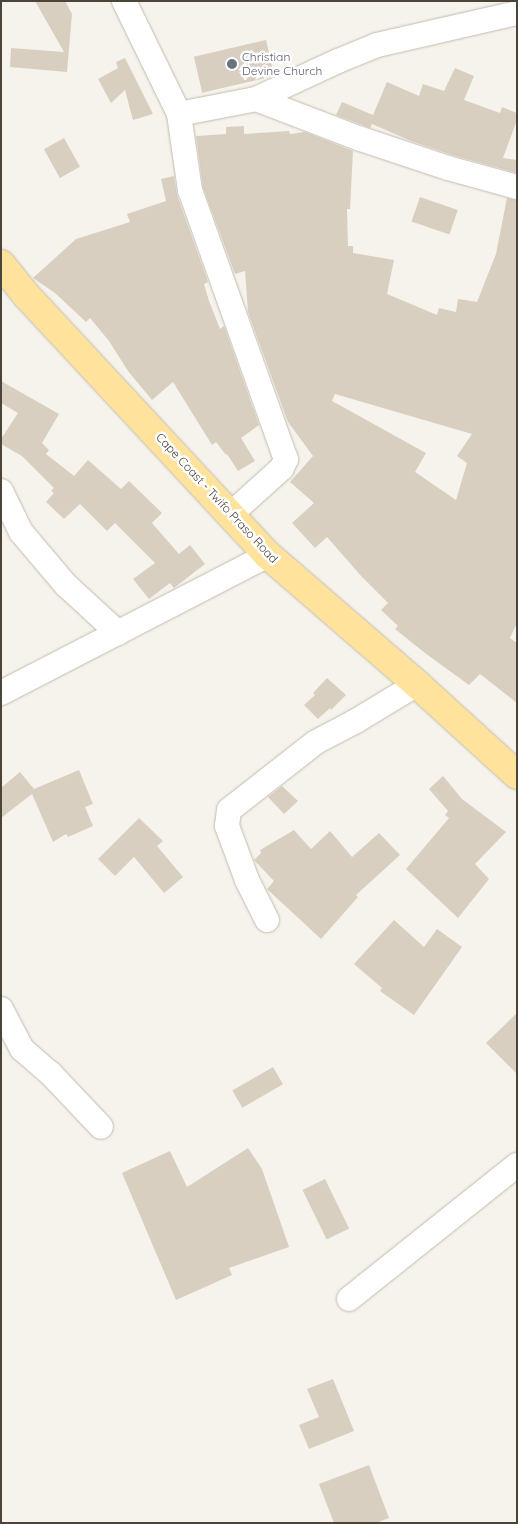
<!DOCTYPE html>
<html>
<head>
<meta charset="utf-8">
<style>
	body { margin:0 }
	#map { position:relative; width:518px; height:1524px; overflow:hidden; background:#f6f3ec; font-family:Quicksand,sans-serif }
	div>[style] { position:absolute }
	.building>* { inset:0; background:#d8cfc1; transform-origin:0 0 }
	.roads { filter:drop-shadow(0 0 1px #c2bbae) drop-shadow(0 0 1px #c2bbae) }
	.minor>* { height:24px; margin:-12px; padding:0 12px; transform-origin:12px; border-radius:12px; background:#fff }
	.major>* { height:28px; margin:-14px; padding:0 14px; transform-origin:14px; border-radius:14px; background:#ffe39c }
	.dots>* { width:14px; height:14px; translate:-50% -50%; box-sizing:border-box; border:2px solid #fff; border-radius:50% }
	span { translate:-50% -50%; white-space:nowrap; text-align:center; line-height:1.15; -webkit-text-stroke:5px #fff; paint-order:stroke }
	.worship-label { font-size:12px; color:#5b616d }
	.left { translate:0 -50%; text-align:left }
	.street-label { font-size:12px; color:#4b4439 }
	.frame { position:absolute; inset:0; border:2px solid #4b4439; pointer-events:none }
</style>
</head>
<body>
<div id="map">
	<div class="building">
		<div style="clip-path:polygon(35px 1px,65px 1px,72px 14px,67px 72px,10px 67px,11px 48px,64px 52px)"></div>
		<div style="left:266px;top:40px;width:37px;height:74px;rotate:77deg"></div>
		<div style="clip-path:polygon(125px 58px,153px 114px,133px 120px,125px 90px,111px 103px,98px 79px,118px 68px,116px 62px)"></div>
		<div style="clip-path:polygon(455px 68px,474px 76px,464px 100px,500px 113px,502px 107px,517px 113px,517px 120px,503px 158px,517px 160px,517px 173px,452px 155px,411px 141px,372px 124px,370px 128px,336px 115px,342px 102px,373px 115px,387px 82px,419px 96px,423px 84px,444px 91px)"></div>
		<div style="clip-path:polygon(evenodd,244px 126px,244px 134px,289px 131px,290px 134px,305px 132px,353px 151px,350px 209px,347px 209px,348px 246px,353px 246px,353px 253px,394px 260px,387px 294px,437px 315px,439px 308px,456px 312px,458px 299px,477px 302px,496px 254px,507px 198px,517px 200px,517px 623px,510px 638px,517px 643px,517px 703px,480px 674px,469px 685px,425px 653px,395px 629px,398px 626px,381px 610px,388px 603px,362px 577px,327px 537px,315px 548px,292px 523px,314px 503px,290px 482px,313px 456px,288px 422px,248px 312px,245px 271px,235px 274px,203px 187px,196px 136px,226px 134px,226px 127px,244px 126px,335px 394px,472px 434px,457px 456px,467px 463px,456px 500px,415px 472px,426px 453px,332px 401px,335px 394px)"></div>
		<div style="left:64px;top:138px;width:33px;height:23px;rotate:61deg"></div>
		<div style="clip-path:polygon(174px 176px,177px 195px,208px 282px,204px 284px,209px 301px,220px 329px,224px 326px,259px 425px,241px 438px,255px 461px,238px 471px,227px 454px,226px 455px,216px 442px,212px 445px,173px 382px,152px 400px,128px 371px,109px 341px,90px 318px,86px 322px,55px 293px,33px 278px,76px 239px,130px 222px,127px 214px,166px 201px,161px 179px)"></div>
		<div style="left:420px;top:197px;width:40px;height:26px;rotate:19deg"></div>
		<div style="clip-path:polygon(1px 381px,59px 414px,42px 443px,49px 450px,46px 454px,74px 476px,88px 460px,121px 489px,129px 481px,162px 513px,152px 523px,179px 554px,190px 545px,205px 564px,174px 588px,170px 583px,149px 599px,133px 579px,155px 563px,115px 523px,107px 531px,80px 504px,64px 519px,46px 502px,54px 493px,51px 491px,54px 488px,22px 456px,1px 444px,1px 439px,18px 413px,1px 403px)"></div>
		<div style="clip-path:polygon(327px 678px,346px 695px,331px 710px,330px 708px,318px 719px,304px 705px,315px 695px,313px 693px)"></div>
		<div style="clip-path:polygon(79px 770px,93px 804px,85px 807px,93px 826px,68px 837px,66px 834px,53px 842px,32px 794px,1px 818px,1px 788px,20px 772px,34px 789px)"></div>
		<div style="clip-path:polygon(443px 776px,462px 799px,506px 832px,475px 864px,489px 879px,458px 918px,406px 869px,449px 818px,445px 815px,448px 811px,429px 789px)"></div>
		<div style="clip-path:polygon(282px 786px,298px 801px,284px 814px,268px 797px)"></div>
		<div style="clip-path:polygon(139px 818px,163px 841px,157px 846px,183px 877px,164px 893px,134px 857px,115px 876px,98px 859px)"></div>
		<div style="clip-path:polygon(294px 830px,311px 849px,330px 831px,352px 857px,379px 833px,400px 855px,356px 895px,358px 897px,321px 939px,267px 889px,274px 881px,254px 860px,261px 853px,260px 850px)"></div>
		<div style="clip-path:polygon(394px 920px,424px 947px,437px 929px,462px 947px,414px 1015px,380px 991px,382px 988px,354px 964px)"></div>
		<div style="clip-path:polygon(517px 1013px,517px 1074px,486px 1043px)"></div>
		<div style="left:273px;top:1067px;width:20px;height:47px;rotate:60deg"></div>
		<div style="clip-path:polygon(248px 1148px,262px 1169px,289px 1247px,229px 1268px,232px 1275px,176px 1300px,122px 1173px,170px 1151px,187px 1187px)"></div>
		<div style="left:325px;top:1179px;width:55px;height:25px;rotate:64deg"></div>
		<div style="clip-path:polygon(333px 1379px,354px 1431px,309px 1449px,299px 1425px,319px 1417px,307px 1389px)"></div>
		<div style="clip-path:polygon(369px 1465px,389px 1518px,376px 1523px,334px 1523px,319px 1484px)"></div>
	</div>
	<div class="roads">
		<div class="minor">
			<div style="left:124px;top:1px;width:126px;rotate:64deg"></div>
			<div style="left:179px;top:114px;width:77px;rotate:81.8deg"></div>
			<div style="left:190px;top:190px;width:286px;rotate:70.4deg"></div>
			<div style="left:286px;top:459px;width:10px;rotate:114deg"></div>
			<div style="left:282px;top:468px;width:67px;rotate:138deg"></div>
			<div style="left:256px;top:99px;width:112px;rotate:20.9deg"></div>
			<div style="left:361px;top:139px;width:92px;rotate:18.4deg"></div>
			<div style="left:448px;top:168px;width:72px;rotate:15.4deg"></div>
			<div style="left:179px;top:114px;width:78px;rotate:-11deg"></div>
			<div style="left:256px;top:99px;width:90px;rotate:-24.9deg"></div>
			<div style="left:338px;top:61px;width:42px;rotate:-22.3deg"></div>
			<div style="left:377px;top:45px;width:144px;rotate:-12.9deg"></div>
			<div style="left:1px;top:491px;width:46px;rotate:64deg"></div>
			<div style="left:21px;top:532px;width:70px;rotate:49.7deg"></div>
			<div style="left:66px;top:585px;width:71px;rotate:42.7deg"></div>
			<div style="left:1px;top:693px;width:301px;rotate:-27.3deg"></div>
			<div style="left:267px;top:920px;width:45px;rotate:-116.6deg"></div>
			<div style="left:247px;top:880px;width:58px;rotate:-110.3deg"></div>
			<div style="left:227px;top:826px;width:16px;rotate:-83deg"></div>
			<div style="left:229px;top:810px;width:110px;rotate:-38deg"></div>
			<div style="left:316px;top:742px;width:45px;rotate:-27.7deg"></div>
			<div style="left:356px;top:721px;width:71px;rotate:-31.2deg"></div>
			<div style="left:1px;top:1009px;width:45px;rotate:62.3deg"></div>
			<div style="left:22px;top:1049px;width:37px;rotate:41deg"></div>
			<div style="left:50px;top:1073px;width:74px;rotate:46.6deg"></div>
			<div style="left:349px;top:1299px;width:215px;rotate:-38.6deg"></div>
		</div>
		<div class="major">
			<div style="left:1px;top:264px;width:40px;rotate:51deg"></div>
			<div style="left:26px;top:295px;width:355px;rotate:47.1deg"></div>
			<div style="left:268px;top:555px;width:197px;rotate:40.9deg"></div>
			<div style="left:417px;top:684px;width:135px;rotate:42.3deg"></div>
		</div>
	</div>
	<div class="dots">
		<div style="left:232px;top:64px;background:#6b7280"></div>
	</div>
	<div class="worship-label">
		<span class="left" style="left:242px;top:64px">Christian<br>Devine Church</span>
	</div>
	<div class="street-label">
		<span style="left:217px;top:498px;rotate:47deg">Cape Coast - Twifo Praso Road</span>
	</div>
	<div class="frame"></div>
</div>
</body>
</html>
